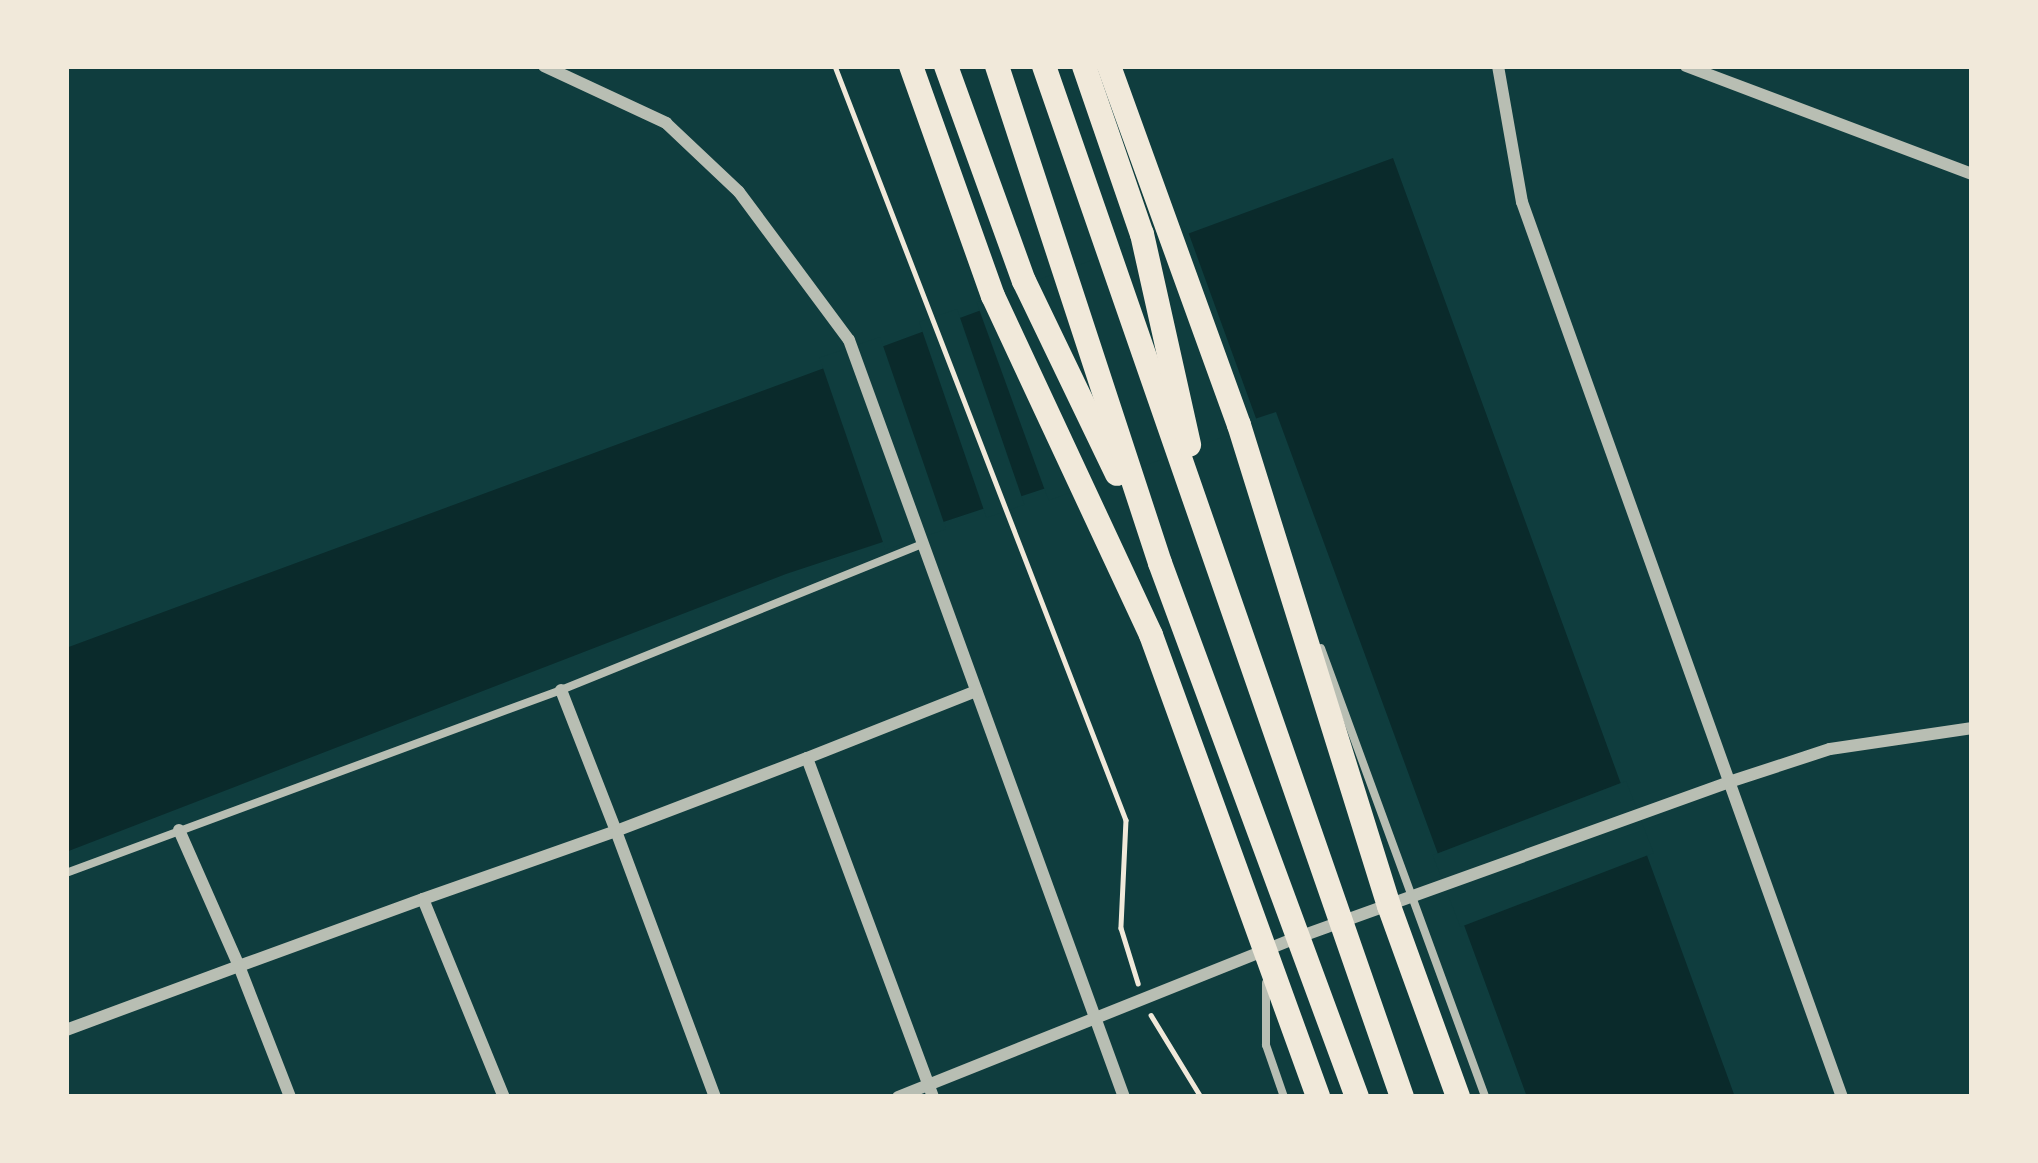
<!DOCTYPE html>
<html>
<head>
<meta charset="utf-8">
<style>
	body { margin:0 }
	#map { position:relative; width:2038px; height:1163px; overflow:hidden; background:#0f3d3e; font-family:Quicksand,sans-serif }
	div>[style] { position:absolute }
	.water>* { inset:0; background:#0a2a2b }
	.pier>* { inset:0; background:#0f3d3e; transform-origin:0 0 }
	.path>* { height:4.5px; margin:-2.25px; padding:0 2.25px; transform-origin:2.25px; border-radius:2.25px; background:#f1e9da }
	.service>* { height:8px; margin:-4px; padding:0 4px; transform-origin:4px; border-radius:4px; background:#b8beb3 }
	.minor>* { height:12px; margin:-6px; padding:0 6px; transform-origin:6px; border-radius:6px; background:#b8beb3 }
	.primary>* { height:24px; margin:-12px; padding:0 12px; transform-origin:12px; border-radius:12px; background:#f1e9da }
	span { translate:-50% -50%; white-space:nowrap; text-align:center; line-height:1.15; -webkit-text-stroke:9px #f1e9da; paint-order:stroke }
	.frame { position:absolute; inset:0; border:69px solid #f1e9da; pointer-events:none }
</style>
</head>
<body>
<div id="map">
	<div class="water">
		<div style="clip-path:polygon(1393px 158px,1735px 1097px,1527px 1097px,1276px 412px,786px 574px,66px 852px,66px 648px)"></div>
	</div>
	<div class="pier">
		<div style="left:1186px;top:226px;width:211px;height:223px;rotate:70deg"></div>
		<div style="left:957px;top:309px;width:207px;height:40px;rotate:71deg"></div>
		<div style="left:880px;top:337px;width:203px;height:64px;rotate:71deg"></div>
		<div style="left:1626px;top:781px;width:77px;height:207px;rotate:69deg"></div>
	</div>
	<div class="path">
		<div style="left:835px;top:66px;width:808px;rotate:68.9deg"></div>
		<div style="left:1126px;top:820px;width:108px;rotate:92.7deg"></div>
		<div style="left:1121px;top:928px;width:58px;rotate:72.8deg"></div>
		<div style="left:1151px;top:1015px;width:96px;rotate:58.6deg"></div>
	</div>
	<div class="service">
		<div style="left:1321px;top:648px;width:478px;rotate:69.9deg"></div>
		<div style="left:66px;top:873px;width:528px;rotate:-20.29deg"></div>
		<div style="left:561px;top:690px;width:390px;rotate:-22deg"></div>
		<div style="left:1266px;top:983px;width:62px;rotate:90deg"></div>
		<div style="left:1266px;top:1045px;width:55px;rotate:70.9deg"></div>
	</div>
	<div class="minor">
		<div style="left:544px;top:66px;width:135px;rotate:25deg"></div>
		<div style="left:666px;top:123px;width:100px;rotate:43.4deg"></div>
		<div style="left:739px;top:192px;width:184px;rotate:53.4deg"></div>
		<div style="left:849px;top:340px;width:805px;rotate:70.04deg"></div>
		<div style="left:1498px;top:66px;width:138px;rotate:80deg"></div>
		<div style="left:1522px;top:202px;width:950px;rotate:70.33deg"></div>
		<div style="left:1686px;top:66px;width:306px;rotate:20.7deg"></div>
		<div style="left:561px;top:690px;width:151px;rotate:68.7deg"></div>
		<div style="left:616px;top:831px;width:204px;rotate:-20.9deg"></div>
		<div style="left:807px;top:758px;width:362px;rotate:69.6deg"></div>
		<div style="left:807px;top:758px;width:182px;rotate:-21.6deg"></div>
		<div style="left:179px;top:830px;width:149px;rotate:66.2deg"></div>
		<div style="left:239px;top:966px;width:196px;rotate:-20deg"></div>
		<div style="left:423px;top:899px;width:214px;rotate:67.8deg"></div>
		<div style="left:423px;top:899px;width:205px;rotate:-19.4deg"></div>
		<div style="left:616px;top:831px;width:284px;rotate:69.6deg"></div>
		<div style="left:66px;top:1030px;width:184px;rotate:-20.3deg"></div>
		<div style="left:239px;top:966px;width:141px;rotate:68.7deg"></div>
		<div style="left:898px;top:1097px;width:432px;rotate:-21.8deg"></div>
		<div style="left:1299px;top:937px;width:457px;rotate:-19.8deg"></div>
		<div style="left:1729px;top:782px;width:106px;rotate:-18.1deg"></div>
		<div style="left:1830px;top:749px;width:144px;rotate:-8.4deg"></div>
	</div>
	<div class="primary">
		<div style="left:911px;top:66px;width:244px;rotate:70.4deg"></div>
		<div style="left:993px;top:296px;width:374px;rotate:65deg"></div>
		<div style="left:1151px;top:635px;width:491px;rotate:70.1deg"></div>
		<div style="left:946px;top:66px;width:229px;rotate:70.1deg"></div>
		<div style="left:1024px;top:281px;width:214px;rotate:64.3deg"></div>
		<div style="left:997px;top:66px;width:523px;rotate:71.84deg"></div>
		<div style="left:1160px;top:563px;width:569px;rotate:69.75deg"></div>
		<div style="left:1044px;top:66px;width:1091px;rotate:70.85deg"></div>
		<div style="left:1084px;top:66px;width:178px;rotate:71deg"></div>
		<div style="left:1142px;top:234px;width:216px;rotate:77.4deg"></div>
		<div style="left:1109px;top:66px;width:382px;rotate:70.1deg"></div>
		<div style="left:1239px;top:425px;width:504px;rotate:72.68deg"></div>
		<div style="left:1389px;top:906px;width:203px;rotate:70.1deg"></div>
	</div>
	<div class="frame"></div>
</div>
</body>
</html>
